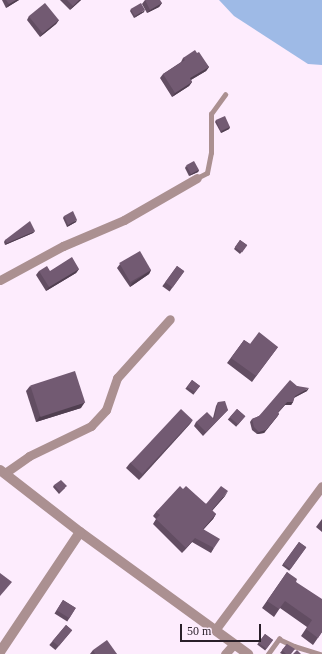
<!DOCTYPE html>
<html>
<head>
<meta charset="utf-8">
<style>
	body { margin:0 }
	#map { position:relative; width:322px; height:654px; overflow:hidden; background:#fdecfd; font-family:"Times New Roman",serif }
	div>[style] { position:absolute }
	.water>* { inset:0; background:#9ebae6 }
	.service>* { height:4.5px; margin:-2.25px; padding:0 2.25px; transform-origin:2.25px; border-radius:2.25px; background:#ab9091 }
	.minor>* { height:9px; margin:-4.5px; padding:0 4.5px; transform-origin:4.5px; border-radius:4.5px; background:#ab9091 }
	.tertiary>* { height:10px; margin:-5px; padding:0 5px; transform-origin:5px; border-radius:5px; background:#ab9091 }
	.wall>* { inset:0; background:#624d62; transform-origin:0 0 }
	.shaded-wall>* { inset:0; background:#503f50 }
	.building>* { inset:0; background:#725a72; transform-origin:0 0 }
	span { translate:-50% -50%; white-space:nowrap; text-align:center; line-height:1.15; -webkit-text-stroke:4px #fdecfd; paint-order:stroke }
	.scale { position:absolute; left:180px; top:624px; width:81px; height:18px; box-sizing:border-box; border:2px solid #291f29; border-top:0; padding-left:5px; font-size:12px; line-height:14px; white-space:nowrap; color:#291f29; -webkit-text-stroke:3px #fdecfd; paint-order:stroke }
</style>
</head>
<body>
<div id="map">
	<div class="water">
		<div style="clip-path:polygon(219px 0,322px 0,322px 65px,308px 64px,234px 16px)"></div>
	</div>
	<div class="service">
		<div style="left:197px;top:178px;width:11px;rotate:-27deg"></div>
		<div style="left:207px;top:173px;width:20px;rotate:-79deg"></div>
		<div style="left:211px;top:153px;width:39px;rotate:-90deg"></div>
		<div style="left:211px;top:114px;width:24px;rotate:-54deg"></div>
		<div style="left:268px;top:654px;width:19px;rotate:-54deg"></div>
		<div style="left:279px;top:639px;width:17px;rotate:25deg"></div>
		<div style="left:294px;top:646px;width:28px;rotate:17deg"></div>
	</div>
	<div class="minor">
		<div style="left:0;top:280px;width:72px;rotate:-28.4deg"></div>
		<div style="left:63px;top:246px;width:66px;rotate:-23.1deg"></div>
		<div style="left:124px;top:220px;width:84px;rotate:-29.9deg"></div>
		<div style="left:5px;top:473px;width:29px;rotate:-35deg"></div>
		<div style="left:29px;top:456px;width:69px;rotate:-25.8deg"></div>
		<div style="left:91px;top:426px;width:22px;rotate:-47deg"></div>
		<div style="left:106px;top:410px;width:34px;rotate:-71deg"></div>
		<div style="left:117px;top:378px;width:79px;rotate:-48.1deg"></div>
		<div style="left:215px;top:630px;width:179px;rotate:-53.4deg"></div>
		<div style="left:225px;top:654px;width:13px;rotate:-48deg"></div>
	</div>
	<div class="tertiary">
		<div style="left:0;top:470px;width:101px;rotate:37.8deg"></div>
		<div style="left:80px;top:532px;width:208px;rotate:36deg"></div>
		<div style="left:0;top:652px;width:144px;rotate:-56.3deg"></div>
	</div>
	<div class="wall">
		<div style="clip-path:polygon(2px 0,19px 0,6px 8px)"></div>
		<div style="clip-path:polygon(60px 0,81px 0,70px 10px)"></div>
		<div style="clip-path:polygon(145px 0,162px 3px,159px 7px,147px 13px,142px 4px)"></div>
		<div style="clip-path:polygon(131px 9px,144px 12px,134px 18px,130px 11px)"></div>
		<div style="clip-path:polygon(29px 16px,59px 20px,56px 24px,40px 37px,27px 20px)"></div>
		<div style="clip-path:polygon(197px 53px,209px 67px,206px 71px,191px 80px,192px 82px,189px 86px,172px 97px,160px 78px,163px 74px,181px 62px,183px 58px)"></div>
		<div style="clip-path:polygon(216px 120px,230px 127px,229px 129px,221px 133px,215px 122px)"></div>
		<div style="clip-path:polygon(186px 166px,199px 170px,198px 172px,189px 176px,185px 168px)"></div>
		<div style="clip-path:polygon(64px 216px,76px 222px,67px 227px,63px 218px)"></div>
		<div style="clip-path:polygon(35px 231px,33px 233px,5px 245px,4px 242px,5px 240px)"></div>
		<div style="clip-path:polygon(240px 240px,247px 245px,240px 254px,234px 249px)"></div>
		<div style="clip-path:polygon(120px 264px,151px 270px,149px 274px,130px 287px,117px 268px)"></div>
		<div style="left:177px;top:266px;width:9px;height:25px;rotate:36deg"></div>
		<div style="clip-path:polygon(79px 269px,76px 273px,46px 291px,36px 275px,39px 271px,50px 271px)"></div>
		<div style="clip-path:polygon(244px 340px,250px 344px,278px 347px,252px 382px,227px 363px)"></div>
		<div style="left:192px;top:380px;width:10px;height:11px;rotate:37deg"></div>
		<div style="clip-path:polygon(30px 386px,81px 408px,36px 422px,26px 391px)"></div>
		<div style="clip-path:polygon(297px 386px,307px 391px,294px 398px,293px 402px,291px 405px,285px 405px,278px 413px,279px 414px,277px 417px,264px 433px,257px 434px,252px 430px,250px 422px,252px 419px,259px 416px)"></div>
		<div style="clip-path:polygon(218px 402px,228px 410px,225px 413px,203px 436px,194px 426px,196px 422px,213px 418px,216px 406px)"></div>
		<div style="left:237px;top:409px;width:11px;height:14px;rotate:41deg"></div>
		<div style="clip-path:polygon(193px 420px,189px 425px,139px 480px,126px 468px,130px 463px)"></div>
		<div style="clip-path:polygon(54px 485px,65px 488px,59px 494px,53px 487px)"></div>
		<div style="clip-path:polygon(183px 489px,206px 504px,225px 496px,212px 511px,216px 514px,213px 519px,203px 530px,214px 548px,211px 553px,192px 542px,182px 553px,153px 524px,156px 519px,153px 516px,156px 512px)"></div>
		<div style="clip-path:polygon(322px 519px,322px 532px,316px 527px)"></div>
		<div style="left:299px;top:542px;width:9px;height:29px;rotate:36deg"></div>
		<div style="clip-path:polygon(287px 572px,296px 582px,322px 632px,313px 645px,301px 636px,307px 627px,280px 608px,274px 617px,262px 608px)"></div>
		<div style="left:63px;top:600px;width:15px;height:16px;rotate:32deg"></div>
		<div style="left:66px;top:625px;width:8px;height:26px;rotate:40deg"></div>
		<div style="left:265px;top:634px;width:10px;height:13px;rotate:37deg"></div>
		<div style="clip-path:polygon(287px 644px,291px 654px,282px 654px,280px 653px)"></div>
		<div style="clip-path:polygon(93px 650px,117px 654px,90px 654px)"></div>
	</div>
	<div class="shaded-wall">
		<div style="clip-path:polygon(16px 0,19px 0,6px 8px,9px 4px)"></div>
		<div style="clip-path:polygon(79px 0,81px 0,70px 10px,73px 6px)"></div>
		<div style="clip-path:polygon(162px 3px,159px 7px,147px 13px,150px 10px)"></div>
		<div style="clip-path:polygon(145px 10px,144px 12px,134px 18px,136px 16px)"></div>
		<div style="clip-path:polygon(59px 20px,56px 24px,40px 37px,43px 33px)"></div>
		<div style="clip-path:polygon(209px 67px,206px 71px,187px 82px,190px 78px)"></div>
		<div style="clip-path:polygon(192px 82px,189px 86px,172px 97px,175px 93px)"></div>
		<div style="clip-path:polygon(230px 127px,229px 129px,221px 133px,222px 131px)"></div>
		<div style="clip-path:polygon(199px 170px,198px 172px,189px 176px,191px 174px)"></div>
		<div style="clip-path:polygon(77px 220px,76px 222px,67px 227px,68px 225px)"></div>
		<div style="clip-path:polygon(35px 231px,33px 233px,5px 245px,7px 243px)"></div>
		<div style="clip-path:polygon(79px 269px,76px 273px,46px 291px,49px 287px)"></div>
		<div style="clip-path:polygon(151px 270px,149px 274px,130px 287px,132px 283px)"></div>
		<div style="clip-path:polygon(309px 388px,307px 391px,293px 398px,295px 396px)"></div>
		<div style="clip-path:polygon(85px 402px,81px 408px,36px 422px,40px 416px)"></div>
		<div style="clip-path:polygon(287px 402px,293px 402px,291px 405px,285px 405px,276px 415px)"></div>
		<div style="clip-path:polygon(279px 414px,264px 433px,257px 434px,259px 432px)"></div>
		<div style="clip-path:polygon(193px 420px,189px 425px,139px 480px,143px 475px)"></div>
		<div style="clip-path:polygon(228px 491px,225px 496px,208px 515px,212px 510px)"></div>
		<div style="clip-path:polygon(216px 514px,213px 519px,199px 534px,203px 529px)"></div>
		<div style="clip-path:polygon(195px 538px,192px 542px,182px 553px,186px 548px)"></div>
	</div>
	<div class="building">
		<div style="clip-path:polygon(6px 0,16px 0,9px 4px)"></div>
		<div style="clip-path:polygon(67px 0,79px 0,73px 6px)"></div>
		<div style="clip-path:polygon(145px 0,160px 0,162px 3px,150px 10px)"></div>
		<div style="left:45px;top:3px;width:22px;height:21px;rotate:51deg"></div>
		<div style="left:141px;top:3px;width:8px;height:12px;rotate:60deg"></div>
		<div style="clip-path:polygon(195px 50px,197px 53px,199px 52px,209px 67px,190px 78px,192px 82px,175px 93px,163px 74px,185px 60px,183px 58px)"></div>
		<div style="left:225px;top:116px;width:12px;height:10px;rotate:66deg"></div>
		<div style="left:194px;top:161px;width:10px;height:9px;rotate:61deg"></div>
		<div style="clip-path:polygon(73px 211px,77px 220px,68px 225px,64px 216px)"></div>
		<div style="clip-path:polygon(30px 221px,35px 231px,7px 243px,5px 240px)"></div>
		<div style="left:240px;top:240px;width:9px;height:9px;rotate:36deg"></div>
		<div style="left:140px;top:251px;width:22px;height:24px;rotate:60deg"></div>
		<div style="clip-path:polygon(72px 257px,79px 269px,49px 287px,39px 271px,47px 266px,50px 271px)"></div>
		<div style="left:177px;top:266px;width:9px;height:20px;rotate:36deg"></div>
		<div style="clip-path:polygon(259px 332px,278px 347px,256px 376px,231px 358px,244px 340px,250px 344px)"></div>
		<div style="left:75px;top:371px;width:33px;height:47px;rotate:72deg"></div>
		<div style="clip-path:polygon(192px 380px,200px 386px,195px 392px,187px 387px)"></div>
		<div style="clip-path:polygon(290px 380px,297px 386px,309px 388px,295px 396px,293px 402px,287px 402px,278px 412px,279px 414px,266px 430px,259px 432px,254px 427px,252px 419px,259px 416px)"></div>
		<div style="clip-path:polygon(225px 401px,228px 410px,206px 432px,196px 422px,207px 412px,214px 419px,218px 402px)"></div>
		<div style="left:181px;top:409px;width:16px;height:74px;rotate:43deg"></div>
		<div style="left:237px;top:409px;width:11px;height:11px;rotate:41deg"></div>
		<div style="clip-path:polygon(61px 480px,67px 486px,60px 492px,54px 485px)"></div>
		<div style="clip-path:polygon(180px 486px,183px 489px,186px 486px,206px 504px,221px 486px,228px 491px,212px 510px,216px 514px,203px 529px,220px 539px,214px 548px,195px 538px,186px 548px,156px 519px,160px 515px,156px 512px)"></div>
		<div style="left:299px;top:542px;width:9px;height:27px;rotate:36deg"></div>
		<div style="clip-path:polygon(287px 572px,297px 579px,296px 582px,322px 599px,322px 632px,318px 638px,306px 629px,312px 620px,285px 601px,279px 609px,267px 601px)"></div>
		<div style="clip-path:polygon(0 573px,12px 582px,0 596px)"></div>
		<div style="left:63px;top:600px;width:15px;height:12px;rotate:32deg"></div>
		<div style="left:66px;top:625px;width:8px;height:21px;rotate:40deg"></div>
		<div style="left:265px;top:634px;width:10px;height:11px;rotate:37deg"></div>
		<div style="clip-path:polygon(107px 640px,117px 654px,95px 654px,93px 650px)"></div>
		<div style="clip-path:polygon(287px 644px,295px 649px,291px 654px,286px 654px,282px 650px)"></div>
		<div style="clip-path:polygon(297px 650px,301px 654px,293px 654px)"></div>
	</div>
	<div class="scale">50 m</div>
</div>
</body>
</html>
